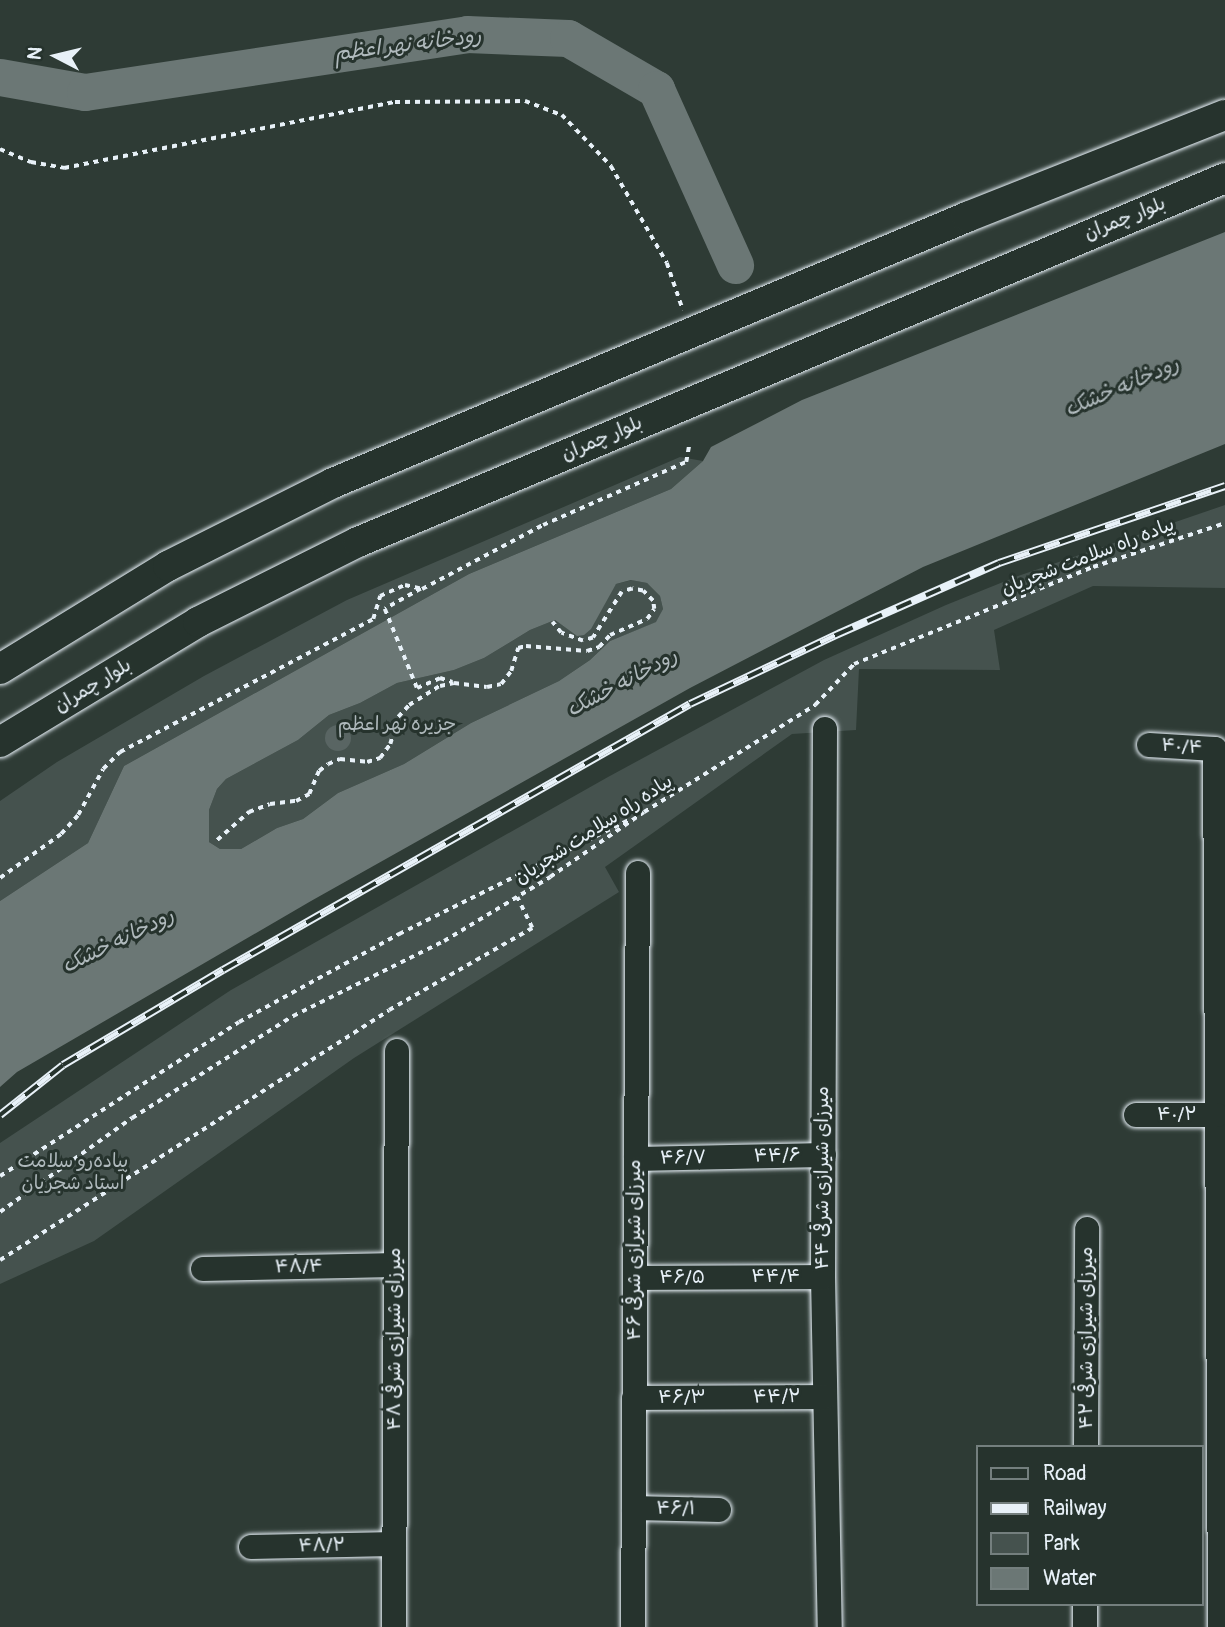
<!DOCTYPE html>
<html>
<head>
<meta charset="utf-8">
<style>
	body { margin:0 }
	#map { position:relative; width:1225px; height:1627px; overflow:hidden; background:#2e3b35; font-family:Pangolin,"Playpen Sans Arabic",sans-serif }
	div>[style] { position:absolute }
	.green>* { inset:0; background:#45524e }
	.water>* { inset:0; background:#6b7775 }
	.river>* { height:37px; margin:-18.5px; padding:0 18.5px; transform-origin:18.5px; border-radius:18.5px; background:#6b7775 }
	.building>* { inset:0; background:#596563 }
	.round { border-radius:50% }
	.path>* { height:3.5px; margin-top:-1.75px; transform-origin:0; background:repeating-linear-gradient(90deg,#e8f1f8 0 5px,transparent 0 10px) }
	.roads { filter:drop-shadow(0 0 2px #e8f1f8) drop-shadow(0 0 2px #e8f1f8) }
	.minor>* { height:24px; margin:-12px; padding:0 12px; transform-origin:12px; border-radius:12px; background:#26332d }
	.major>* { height:30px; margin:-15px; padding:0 15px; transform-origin:15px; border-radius:15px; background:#26332d }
	.rail>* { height:8px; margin-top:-4px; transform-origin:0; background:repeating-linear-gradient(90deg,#26332d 0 16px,#e8f1f8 0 32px); box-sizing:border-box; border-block:2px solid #e8f1f8 }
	span { translate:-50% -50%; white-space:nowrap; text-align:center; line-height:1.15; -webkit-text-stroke:6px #26332d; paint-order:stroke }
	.street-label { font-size:19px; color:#e8f1f8 }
	.park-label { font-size:19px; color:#afb9bc }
	.water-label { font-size:21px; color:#b0babd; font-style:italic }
	.legend { position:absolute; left:976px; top:1445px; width:228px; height:161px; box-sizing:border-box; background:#26332d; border:2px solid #747f7e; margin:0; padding:9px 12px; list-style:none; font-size:21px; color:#e8f1f8 }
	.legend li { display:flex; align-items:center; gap:14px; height:35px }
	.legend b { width:35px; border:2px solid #747f7e }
	.north { position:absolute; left:21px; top:21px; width:70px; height:70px; -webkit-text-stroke:5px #26332d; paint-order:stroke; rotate:277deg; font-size:19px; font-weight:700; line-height:28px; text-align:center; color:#e8f1f8 }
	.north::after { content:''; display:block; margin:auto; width:24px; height:32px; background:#e8f1f8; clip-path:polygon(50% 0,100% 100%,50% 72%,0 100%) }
</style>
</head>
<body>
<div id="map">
	<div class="green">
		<div style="clip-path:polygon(680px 457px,703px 461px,671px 489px,469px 574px,124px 766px,88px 843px,0 901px,0 801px,57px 762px,204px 676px,347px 600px)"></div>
		<div style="clip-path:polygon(1225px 505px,1225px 588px,1093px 586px,994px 630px,1000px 670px,859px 669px,856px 730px,792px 734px,605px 867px,619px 892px,354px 1058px,94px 1241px,0 1284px,0 1143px,231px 990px,608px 777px,824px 660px,946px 605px,1018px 576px)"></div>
		<div style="clip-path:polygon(632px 580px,647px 583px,660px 596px,663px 609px,657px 622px,610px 641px,590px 660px,559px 681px,471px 723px,404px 764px,338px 793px,303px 819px,277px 828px,241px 849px,220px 849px,209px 842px,209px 810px,217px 789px,226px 779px,298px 740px,329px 715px,360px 703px,397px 683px,454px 670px,484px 658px,530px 630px,555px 620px,576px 635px,616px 584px)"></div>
	</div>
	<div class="water">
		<div style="clip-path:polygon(evenodd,1225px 232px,1225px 444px,923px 567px,690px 688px,311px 901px,17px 1072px,0 1087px,0 901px,88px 843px,124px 766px,469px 574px,671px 489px,703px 461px,711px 447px,802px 400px,1225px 232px,631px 580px,647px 583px,660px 596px,663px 609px,656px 622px,610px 641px,590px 660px,559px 681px,471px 723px,404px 764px,338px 793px,303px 819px,277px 828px,241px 849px,220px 849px,209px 842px,209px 810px,217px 789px,226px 779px,298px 740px,329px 715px,360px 703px,397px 683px,454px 670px,484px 658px,530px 630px,555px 620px,577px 636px,584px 635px,591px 629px,616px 584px,631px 580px)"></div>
	</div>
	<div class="river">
		<div style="left:0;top:77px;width:86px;rotate:10deg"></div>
		<div style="left:85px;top:92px;width:386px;rotate:-8.6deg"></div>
		<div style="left:467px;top:34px;width:101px;rotate:2.3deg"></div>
		<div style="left:568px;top:38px;width:102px;rotate:30.1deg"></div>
		<div style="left:656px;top:89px;width:193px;rotate:65.8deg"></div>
	</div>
	<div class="building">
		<div class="round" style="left:325px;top:725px;width:26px;height:26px"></div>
	</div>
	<div class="path">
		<div style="left:0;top:149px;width:34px;rotate:23deg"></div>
		<div style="left:31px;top:162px;width:34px;rotate:10deg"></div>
		<div style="left:64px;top:168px;width:338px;rotate:-11.3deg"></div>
		<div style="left:395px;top:102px;width:130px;rotate:-0.4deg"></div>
		<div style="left:525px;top:101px;width:40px;rotate:21deg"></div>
		<div style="left:562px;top:115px;width:71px;rotate:46.1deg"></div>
		<div style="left:611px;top:166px;width:112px;rotate:60deg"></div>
		<div style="left:667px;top:263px;width:50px;rotate:71.2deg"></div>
		<div style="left:421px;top:589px;width:41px;rotate:150.9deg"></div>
		<div style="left:385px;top:609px;width:85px;rotate:67.9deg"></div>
		<div style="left:417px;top:688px;width:25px;rotate:-23deg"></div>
		<div style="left:440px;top:678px;width:13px;rotate:18deg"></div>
		<div style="left:217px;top:840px;width:43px;rotate:-41.2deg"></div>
		<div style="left:249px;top:812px;width:22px;rotate:-21deg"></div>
		<div style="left:270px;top:804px;width:26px;rotate:-7deg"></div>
		<div style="left:296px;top:801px;width:15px;rotate:-28deg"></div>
		<div style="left:309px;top:794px;width:25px;rotate:-67deg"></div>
		<div style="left:319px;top:771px;width:11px;rotate:-38deg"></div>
		<div style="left:328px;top:764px;width:13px;rotate:-23deg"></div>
		<div style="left:340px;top:759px;width:27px;rotate:6deg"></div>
		<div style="left:367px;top:762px;width:14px;rotate:-17deg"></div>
		<div style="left:380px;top:758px;width:17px;rotate:-54deg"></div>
		<div style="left:390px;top:744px;width:28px;rotate:-73deg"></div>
		<div style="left:398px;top:717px;width:16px;rotate:-47deg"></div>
		<div style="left:409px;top:705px;width:36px;rotate:-32deg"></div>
		<div style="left:440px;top:686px;width:14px;rotate:-12deg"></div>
		<div style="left:454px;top:683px;width:33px;rotate:7deg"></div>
		<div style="left:487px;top:687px;width:14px;rotate:-12deg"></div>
		<div style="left:501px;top:684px;width:16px;rotate:-52deg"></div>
		<div style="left:511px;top:671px;width:24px;rotate:-73deg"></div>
		<div style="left:518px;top:648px;width:8px;rotate:-14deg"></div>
		<div style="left:526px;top:646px;width:61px;rotate:4.7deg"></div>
		<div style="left:587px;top:651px;width:13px;rotate:-18deg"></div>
		<div style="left:599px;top:647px;width:16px;rotate:-47deg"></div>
		<div style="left:610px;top:635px;width:40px;rotate:-23.4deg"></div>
		<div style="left:647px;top:619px;width:12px;rotate:-55deg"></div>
		<div style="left:654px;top:609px;width:8px;rotate:-97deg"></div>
		<div style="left:653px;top:601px;width:14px;rotate:-135deg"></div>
		<div style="left:643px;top:591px;width:11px;rotate:-170deg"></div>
		<div style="left:632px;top:589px;width:10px;rotate:163deg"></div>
		<div style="left:622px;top:592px;width:54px;rotate:122.2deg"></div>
		<div style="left:593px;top:638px;width:10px;rotate:163deg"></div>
		<div style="left:583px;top:641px;width:23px;rotate:-160deg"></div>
		<div style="left:561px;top:633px;width:14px;rotate:-129deg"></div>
		<div style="left:0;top:878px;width:75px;rotate:-35.8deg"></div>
		<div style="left:61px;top:834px;width:25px;rotate:-48deg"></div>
		<div style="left:78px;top:815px;width:52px;rotate:-61.5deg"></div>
		<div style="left:103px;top:769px;width:24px;rotate:-45deg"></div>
		<div style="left:120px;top:752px;width:286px;rotate:-27.7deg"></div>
		<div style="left:373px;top:619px;width:24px;rotate:-73deg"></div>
		<div style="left:380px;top:596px;width:27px;rotate:-24deg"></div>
		<div style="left:405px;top:585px;width:17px;rotate:13deg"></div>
		<div style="left:422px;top:589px;width:137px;rotate:-27.9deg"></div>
		<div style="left:543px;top:525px;width:156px;rotate:-23.8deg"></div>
		<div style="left:686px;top:462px;width:17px;rotate:-80deg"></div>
		<div style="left:0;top:1176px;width:284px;rotate:-32.8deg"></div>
		<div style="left:239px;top:1022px;width:183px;rotate:-28.8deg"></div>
		<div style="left:399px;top:934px;width:259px;rotate:-26.4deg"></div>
		<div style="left:0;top:1212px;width:162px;rotate:-35.5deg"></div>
		<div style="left:132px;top:1118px;width:191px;rotate:-32.4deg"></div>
		<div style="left:293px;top:1016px;width:169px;rotate:-26.4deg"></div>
		<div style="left:444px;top:941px;width:124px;rotate:-31.1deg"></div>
		<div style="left:550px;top:877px;width:114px;rotate:-34.7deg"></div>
		<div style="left:644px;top:812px;width:202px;rotate:-32deg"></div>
		<div style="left:815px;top:705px;width:57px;rotate:-46.4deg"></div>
		<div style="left:854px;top:664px;width:258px;rotate:-22.1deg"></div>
		<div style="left:1093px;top:567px;width:139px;rotate:-18.4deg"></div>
		<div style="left:0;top:1260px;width:462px;rotate:-32.7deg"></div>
		<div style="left:389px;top:1010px;width:165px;rotate:-29.8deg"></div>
		<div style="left:532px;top:928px;width:34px;rotate:-116deg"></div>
	</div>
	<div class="roads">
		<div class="minor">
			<div style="left:825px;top:729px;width:548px;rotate:90.21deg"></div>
			<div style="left:823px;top:1277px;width:350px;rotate:88.9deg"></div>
			<div style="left:1149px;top:745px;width:66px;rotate:3.5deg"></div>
			<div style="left:1215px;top:749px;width:878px;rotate:89.67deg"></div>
			<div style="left:1136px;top:1115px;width:81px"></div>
			<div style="left:636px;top:1159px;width:188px;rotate:-1.2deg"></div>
			<div style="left:203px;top:1269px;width:193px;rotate:-1.2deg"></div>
			<div style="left:635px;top:1278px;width:188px;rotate:-0.3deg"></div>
			<div style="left:634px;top:1398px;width:191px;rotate:-0.3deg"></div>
			<div style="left:1086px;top:1447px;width:218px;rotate:-89.7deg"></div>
			<div style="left:634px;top:1508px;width:85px;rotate:1.3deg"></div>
			<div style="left:251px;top:1547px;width:143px;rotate:-1.2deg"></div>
			<div style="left:394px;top:1627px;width:576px;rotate:-89.7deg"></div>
			<div style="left:633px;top:1627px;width:754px;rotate:-89.62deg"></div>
			<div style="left:1085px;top:1627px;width:23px;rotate:-90deg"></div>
		</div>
		<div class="major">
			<div style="left:0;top:669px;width:197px;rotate:-31.5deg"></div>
			<div style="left:168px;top:566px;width:185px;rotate:-26.7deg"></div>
			<div style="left:333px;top:483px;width:688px;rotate:-22.76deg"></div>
			<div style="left:967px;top:217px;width:277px;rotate:-21.6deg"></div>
			<div style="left:0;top:742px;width:232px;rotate:-31.2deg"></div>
			<div style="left:198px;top:622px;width:179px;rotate:-26.6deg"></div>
			<div style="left:358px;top:542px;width:940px;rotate:-22.77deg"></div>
		</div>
	</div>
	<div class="rail">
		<div style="left:0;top:1115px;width:80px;rotate:-38.4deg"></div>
		<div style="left:63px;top:1065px;width:186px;rotate:-30.7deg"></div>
		<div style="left:223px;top:970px;width:537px;rotate:-29.67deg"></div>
		<div style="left:690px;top:704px;width:164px;rotate:-25.3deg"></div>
		<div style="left:838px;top:634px;width:176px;rotate:-23.8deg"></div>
		<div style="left:999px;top:563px;width:239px;rotate:-18.8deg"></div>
	</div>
	<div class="street-label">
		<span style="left:1125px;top:219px;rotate:-22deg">بلوار چمران</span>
		<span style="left:602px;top:439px;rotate:-23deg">بلوار چمران</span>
		<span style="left:1088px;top:557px;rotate:-21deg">پیاده راه سلامت شجریان</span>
		<span style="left:93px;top:686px;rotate:-31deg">بلوار چمران</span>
		<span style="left:1182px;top:747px;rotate:4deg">۴۰/۴</span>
		<span style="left:594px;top:830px;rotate:-33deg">پیاده راه سلامت شجریان</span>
		<span style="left:1177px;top:1115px">۴۰/۲</span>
		<span style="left:777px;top:1156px;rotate:-1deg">۴۴/۶</span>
		<span style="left:683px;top:1158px;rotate:-1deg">۴۶/۷</span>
		<span style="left:823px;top:1178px;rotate:-90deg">۴۴ میرزای شیرازی شرقی</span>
		<span style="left:635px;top:1250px;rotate:-90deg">۴۶ میرزای شیرازی شرقی</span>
		<span style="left:299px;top:1267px;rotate:-1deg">۴۸/۴</span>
		<span style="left:776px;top:1277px">۴۴/۴</span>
		<span style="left:682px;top:1278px">۴۶/۵</span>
		<span style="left:1087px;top:1338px;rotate:-90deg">۴۲ میرزای شیرازی شرقی</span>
		<span style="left:395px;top:1339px;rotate:-90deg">۴۸ میرزای شیرازی شرقی</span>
		<span style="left:777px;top:1397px;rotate:-1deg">۴۴/۲</span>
		<span style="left:682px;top:1398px">۴۶/۳</span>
		<span style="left:676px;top:1509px;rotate:1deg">۴۶/۱</span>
		<span style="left:322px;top:1546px;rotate:-1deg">۴۸/۲</span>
	</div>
	<div class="park-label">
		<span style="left:397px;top:725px">جزیره نهر اعظم</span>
		<span style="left:73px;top:1173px">پیاده‌رو سلامت<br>استاد شجریان</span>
	</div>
	<div class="water-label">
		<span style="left:408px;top:45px;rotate:-7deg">رودخانه نهر اعظم</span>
		<span style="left:1122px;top:387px;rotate:-23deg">رودخانه خشک</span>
		<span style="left:622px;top:683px;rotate:-28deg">رودخانه خشک</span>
		<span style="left:118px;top:941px;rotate:-26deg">رودخانه خشک</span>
	</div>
	<ul class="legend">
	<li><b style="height:9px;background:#26332d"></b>Road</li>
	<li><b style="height:9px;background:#e8f1f8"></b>Railway</li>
	<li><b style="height:19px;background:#45524e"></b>Park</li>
	<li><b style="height:19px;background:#6b7775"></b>Water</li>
	</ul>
	<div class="north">N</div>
</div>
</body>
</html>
